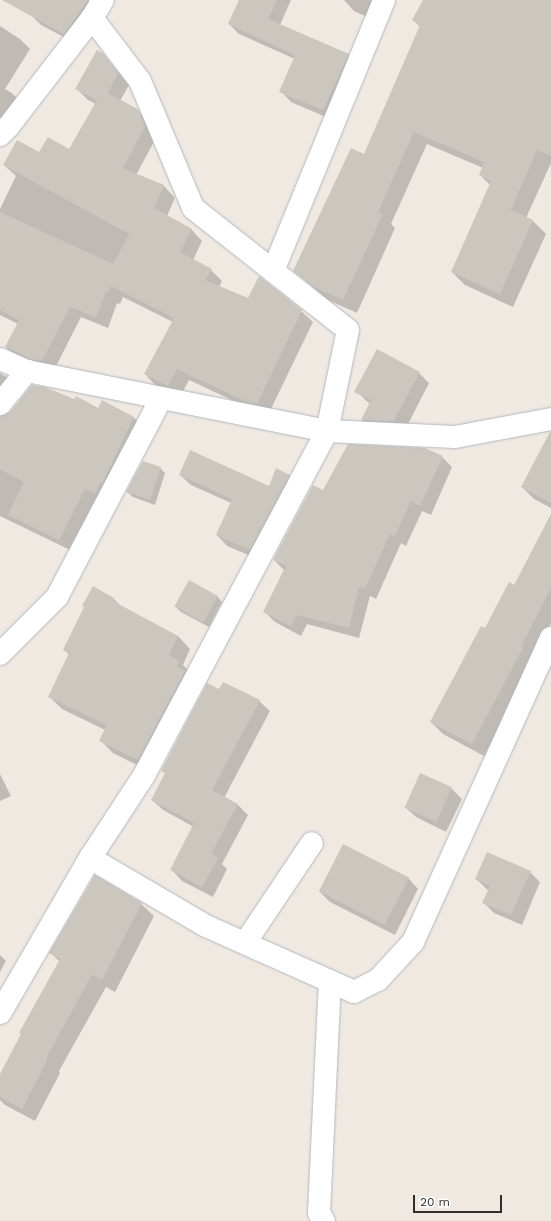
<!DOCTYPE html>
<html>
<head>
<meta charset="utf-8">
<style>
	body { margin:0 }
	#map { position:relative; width:551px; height:1221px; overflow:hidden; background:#efe9e1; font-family:"Work Sans",sans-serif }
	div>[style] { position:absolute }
	.shadow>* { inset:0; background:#0003 }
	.building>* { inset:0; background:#cbc7bf; transform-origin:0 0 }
	.roads { filter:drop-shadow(0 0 1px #b4b7c1) drop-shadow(0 0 1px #b4b7c1) }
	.minor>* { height:22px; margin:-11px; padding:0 11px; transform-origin:11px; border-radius:11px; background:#fff }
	span { translate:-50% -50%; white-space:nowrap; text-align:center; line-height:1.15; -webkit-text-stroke:3px #fff; paint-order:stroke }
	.scale { position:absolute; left:413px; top:1195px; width:89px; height:18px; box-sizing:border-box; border:2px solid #2e2e2e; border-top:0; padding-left:5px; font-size:12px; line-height:14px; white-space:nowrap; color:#2e2e2e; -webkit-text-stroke:3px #fff; paint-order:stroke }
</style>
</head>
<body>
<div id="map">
	<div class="shadow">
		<div style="clip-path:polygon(38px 0,88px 0,99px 10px,75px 43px,41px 25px,30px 14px)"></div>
		<div style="clip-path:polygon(238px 0,291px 0,280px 25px,348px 54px,358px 65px,333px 120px,291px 102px,281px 91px,295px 59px,239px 34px,229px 24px,239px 1px)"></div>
		<div style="clip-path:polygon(344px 0,388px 0,376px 21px,354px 11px)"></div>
		<div style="clip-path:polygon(424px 0,551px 0,551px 163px,526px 218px,533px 221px,546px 234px,513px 307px,465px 285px,452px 272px,490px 185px,480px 175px,483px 168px,427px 144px,391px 224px,395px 228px,357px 313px,328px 300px,294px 271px,365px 155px,420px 27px,414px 20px)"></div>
		<div style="clip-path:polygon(0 26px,20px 39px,30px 49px,5px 89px,12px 93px,22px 103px,0 139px)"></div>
		<div style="clip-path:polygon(103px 54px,129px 85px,120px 101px,138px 111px,150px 123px,156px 138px,136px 175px,164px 186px,175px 198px,167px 216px,191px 229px,202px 241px,193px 260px,211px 270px,222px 281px,219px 287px,249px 299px,301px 311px,313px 322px,268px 415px,260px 413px,189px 380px,180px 397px,156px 386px,145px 374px,173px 322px,123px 297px,120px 304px,117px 303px,108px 328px,81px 317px,53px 372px,17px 359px,6px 347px,18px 324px,0 315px,0 209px,16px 176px,4px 165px,40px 153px,70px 150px,96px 104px,88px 100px,77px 89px)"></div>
		<div style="clip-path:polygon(0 373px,6px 377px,17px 387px,0 410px)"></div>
		<div style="clip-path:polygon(419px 373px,429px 383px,404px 432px,372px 430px,362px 420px,370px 404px,356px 391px)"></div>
		<div style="clip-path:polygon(103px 402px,134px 418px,145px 429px,106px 504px,96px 499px,70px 550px,0 516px,0 417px,99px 409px)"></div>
		<div style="clip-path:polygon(551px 446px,551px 508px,534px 499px,522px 487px)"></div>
		<div style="clip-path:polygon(442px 457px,452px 467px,431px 515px,422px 511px,406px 546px,401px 543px,376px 599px,370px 596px,359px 638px,307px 624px,301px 636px,275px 622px,264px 611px,284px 570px,274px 560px,324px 491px)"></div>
		<div style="clip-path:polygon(160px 468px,165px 473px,155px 505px,133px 497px,127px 492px)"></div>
		<div style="clip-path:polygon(180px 475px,270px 487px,289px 475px,300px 486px,260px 560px,227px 546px,217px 535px,231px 503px,191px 485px)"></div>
		<div style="clip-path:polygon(551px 517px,551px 623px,532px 659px,534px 661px,484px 756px,443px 734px,431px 722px,485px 630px,515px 587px)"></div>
		<div style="clip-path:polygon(217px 596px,222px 602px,209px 627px,181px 612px,176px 607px)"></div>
		<div style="clip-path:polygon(114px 599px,122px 607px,178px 636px,190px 649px,183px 665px,193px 675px,151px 772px,113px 753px,100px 740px,105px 730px,62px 709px,49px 696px,69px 655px,64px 649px)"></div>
		<div style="clip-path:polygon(219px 691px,259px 701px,270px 711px,224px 798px,238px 805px,248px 815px,222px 864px,227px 869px,213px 897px,182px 881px,172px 870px,194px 827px,163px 810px,152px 800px,166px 774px,162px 771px)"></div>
		<div style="clip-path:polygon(0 774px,11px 796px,0 801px)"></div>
		<div style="clip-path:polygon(451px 788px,462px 799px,446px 832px,416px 817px,405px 807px)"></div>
		<div style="clip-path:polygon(530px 872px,540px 882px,522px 925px,494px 913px,484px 903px,489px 891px,476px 879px)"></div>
		<div style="clip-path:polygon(408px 878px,418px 889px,395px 935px,330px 902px,319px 891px)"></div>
		<div style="clip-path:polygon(141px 904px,154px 916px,115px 992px,106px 987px,59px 1071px,60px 1073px,35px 1121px,5px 1105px,0 1100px,0 1077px,60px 962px,51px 953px)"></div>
		<div style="clip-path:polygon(0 955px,6px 961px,0 972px)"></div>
	</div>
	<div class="building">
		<div style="clip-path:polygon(2px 0,88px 0,64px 34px)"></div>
		<div style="clip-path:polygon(239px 0,277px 0,268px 19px,349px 54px,323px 110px,279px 92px,295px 55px,228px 24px)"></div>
		<div style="clip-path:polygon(423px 0,551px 0,551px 156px,537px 150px,511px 210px,533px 220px,500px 294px,451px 272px,491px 181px,479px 175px,484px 162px,414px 132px,378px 212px,383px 214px,343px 300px,314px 287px,293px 271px,351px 148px,364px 154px,420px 25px,412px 20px)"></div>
		<div style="clip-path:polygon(97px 50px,103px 53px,118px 73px,108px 93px,139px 110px,145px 126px,123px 168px,164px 185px,154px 208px,192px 229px,180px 252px,212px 269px,205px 280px,248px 298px,259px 276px,302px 310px,257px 404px,247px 402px,177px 369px,168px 386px,144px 374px,174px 318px,111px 286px,108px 293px,106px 292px,96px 317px,70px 307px,42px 361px,31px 359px,5px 347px,19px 320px,0 310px,0 212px,113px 264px,129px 234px,3px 165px,17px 140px,39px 152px,48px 137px,69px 149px,97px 100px,75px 89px)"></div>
		<div style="clip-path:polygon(377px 349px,420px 372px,393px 422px,361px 420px,371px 400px,354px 392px)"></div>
		<div style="clip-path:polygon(32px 385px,45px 387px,74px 399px,76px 396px,98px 408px,102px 400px,134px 417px,102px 484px,100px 483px,95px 494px,85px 489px,59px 540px,8px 515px,24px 482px,0 469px,0 416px,10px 412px)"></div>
		<div style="clip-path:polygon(550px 432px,551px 432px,551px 503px,521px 487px)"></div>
		<div style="clip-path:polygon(348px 444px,425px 448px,443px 456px,420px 506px,411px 501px,395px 536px,390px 534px,365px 589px,359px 587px,349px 628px,297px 615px,291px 626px,263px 612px,286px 566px,273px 560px,313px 485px,323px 490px)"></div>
		<div style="clip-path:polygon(190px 450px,269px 486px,276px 468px,290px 475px,250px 550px,216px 535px,232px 499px,179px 475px)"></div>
		<div style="clip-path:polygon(143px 461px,161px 467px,150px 500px,126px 492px)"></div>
		<div style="clip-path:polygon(551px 514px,551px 588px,521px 647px,523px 648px,472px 744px,430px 722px,481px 626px,485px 628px,509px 582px,514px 585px)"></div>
		<div style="left:189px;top:580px;width:33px;height:30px;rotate:29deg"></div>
		<div style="clip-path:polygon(93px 586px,114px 598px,113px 601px,178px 636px,169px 655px,180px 661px,177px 667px,185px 671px,138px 760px,99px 741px,107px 725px,48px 697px,69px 653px,63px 650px,84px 607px,82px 606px)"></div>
		<div style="clip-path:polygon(223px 682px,260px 700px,212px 790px,238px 804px,211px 854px,218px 858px,202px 887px,170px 870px,194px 823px,151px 800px,165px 773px,161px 771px,207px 683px,219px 689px)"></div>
		<div style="left:420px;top:773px;width:35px;height:38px;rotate:24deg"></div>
		<div style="left:343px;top:844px;width:74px;height:53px;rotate:27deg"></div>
		<div style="clip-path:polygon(487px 852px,531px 871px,511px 915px,482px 903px,490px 886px,475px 879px)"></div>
		<div style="clip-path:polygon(95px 875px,142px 903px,102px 980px,92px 975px,46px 1058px,48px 1059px,22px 1109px,0 1097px,0 1074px,21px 1034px,19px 1033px,60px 959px,49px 953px)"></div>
	</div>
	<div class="roads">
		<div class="minor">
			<div style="left:92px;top:18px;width:79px;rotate:52.7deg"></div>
			<div style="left:140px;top:81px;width:138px;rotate:67.3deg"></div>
			<div style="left:193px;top:208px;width:197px;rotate:38.2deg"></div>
			<div style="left:348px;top:330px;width:103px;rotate:101.7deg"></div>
			<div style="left:327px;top:431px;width:128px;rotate:2.7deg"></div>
			<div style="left:455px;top:437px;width:98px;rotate:-10.6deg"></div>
			<div style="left:0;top:135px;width:11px;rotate:-45deg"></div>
			<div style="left:8px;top:127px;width:138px;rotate:-52.4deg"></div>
			<div style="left:92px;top:18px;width:21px;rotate:-59deg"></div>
			<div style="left:273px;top:271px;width:293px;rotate:-67.7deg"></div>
			<div style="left:0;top:359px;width:30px;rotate:24deg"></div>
			<div style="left:27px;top:371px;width:306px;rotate:11.3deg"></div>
			<div style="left:327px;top:431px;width:388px;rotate:118deg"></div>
			<div style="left:145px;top:774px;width:100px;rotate:123.2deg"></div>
			<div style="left:90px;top:858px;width:179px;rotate:120.1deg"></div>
			<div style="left:0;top:404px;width:43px;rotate:-50.7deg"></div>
			<div style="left:0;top:654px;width:81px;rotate:-45deg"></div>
			<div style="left:57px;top:597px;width:224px;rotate:-62.3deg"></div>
			<div style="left:90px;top:858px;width:134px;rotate:30.4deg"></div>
			<div style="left:206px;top:926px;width:162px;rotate:24deg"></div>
			<div style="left:354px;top:992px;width:27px;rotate:-27deg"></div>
			<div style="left:378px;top:980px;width:52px;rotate:-47.4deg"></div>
			<div style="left:413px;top:942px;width:334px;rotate:-65.6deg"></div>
			<div style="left:245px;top:943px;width:120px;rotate:-56.2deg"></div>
			<div style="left:324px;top:1221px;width:9px;rotate:-122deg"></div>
			<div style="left:319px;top:1213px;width:232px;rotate:-87.3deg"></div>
		</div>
	</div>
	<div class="scale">20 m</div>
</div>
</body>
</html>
